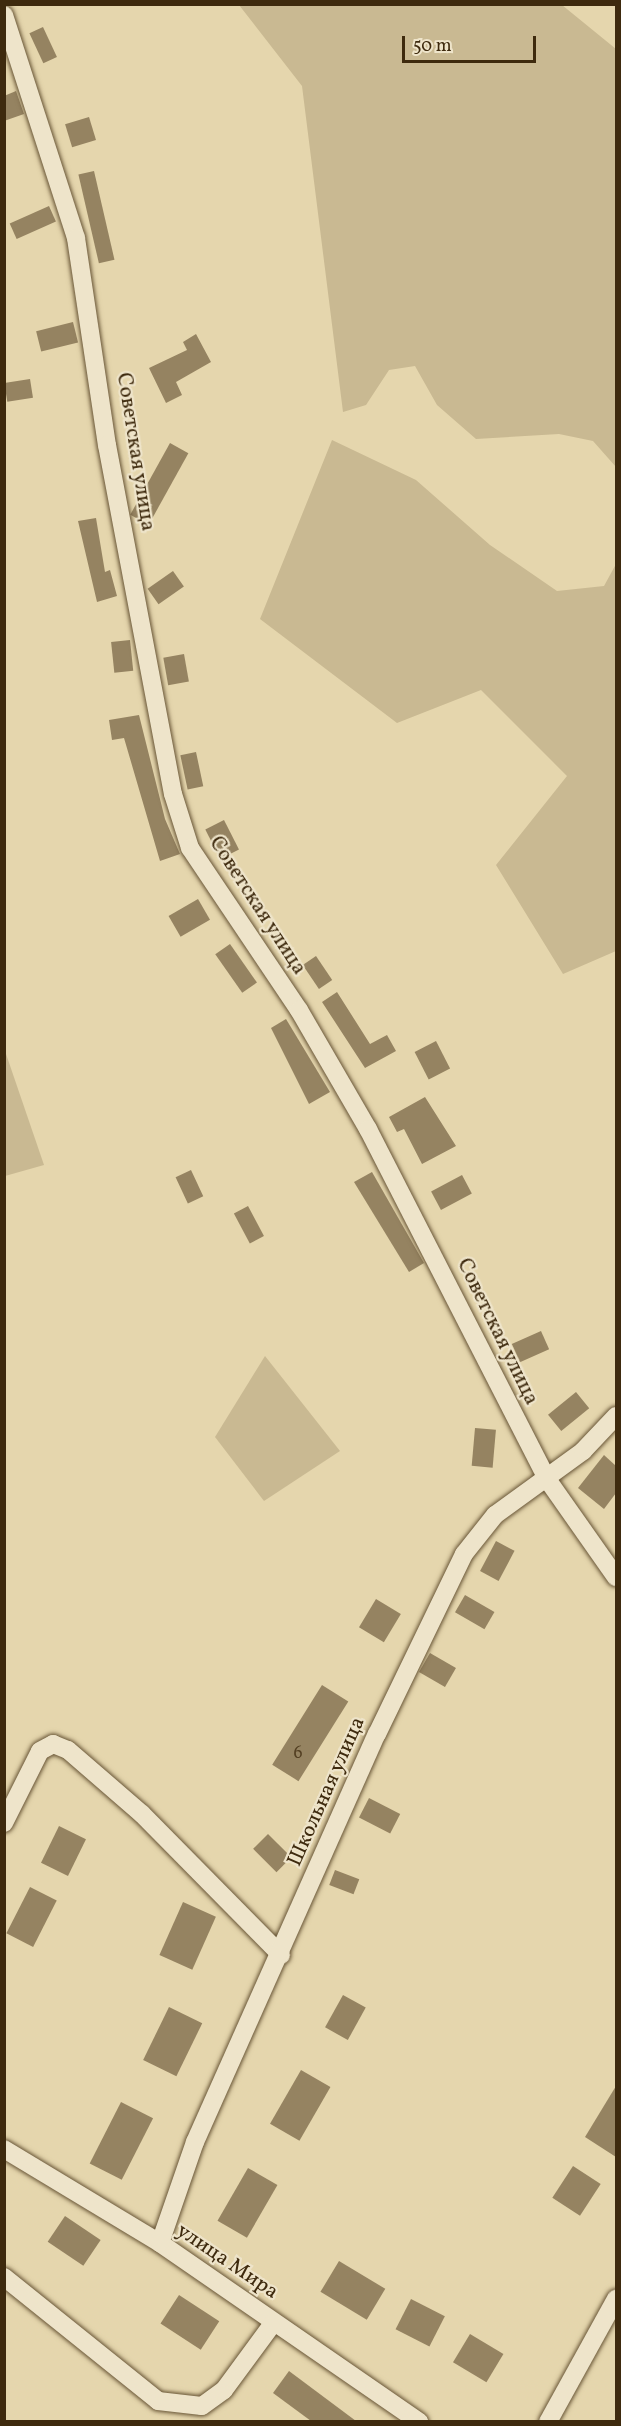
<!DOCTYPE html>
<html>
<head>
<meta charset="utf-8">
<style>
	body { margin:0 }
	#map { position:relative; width:621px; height:2426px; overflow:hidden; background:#e5d6ad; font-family:Vollkorn,serif }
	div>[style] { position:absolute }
	.green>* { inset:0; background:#c9b992 }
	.building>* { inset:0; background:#958361; transform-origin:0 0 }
	.roads { filter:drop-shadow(0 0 2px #685536) drop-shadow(0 0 2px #685536) }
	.street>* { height:18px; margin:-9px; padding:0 9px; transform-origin:9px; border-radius:9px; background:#eee4ca }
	span { translate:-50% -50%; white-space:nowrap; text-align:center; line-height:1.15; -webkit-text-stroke:4.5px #eee4ca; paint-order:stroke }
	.number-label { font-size:18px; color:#544023 }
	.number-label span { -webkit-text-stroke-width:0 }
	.street-label { font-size:21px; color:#3e2a0e }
	.frame { position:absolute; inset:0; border:6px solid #3e2a0e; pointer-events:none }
	.scale { position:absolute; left:402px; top:36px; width:134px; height:27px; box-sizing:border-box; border:3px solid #3e2a0e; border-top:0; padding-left:8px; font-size:18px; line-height:21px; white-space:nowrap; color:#3e2a0e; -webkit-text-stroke:4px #eee4ca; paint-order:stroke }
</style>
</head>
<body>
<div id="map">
	<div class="green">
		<div style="clip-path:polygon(239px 5px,562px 5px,616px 49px,616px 467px,593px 441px,559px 434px,476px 439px,437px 405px,415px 366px,389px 370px,366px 405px,343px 412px,302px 86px)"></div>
		<div style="clip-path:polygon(332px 440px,416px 480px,490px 545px,557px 591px,604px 586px,616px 564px,616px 951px,563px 974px,496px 865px,567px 776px,481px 690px,397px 723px,260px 619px)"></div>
		<div style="clip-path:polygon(5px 1051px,44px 1165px,5px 1176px,4px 1176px)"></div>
		<div style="clip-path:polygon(265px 1356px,340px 1451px,264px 1501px,215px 1437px)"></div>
	</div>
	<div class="building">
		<div style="left:43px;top:27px;width:33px;height:15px;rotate:65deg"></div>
		<div style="clip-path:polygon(16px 91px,24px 114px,4px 121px,4px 96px)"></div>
		<div style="left:89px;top:117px;width:24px;height:25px;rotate:73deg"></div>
		<div style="left:94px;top:171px;width:91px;height:16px;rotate:77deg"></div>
		<div style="left:49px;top:206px;width:17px;height:43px;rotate:66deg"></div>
		<div style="left:73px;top:322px;width:21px;height:38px;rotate:76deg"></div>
		<div style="clip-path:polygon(196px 334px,211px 362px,176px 382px,182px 395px,166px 403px,149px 368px,187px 350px,183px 342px)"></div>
		<div style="left:30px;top:379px;width:19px;height:26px;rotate:81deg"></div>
		<div style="left:170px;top:443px;width:21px;height:82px;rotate:29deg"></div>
		<div style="clip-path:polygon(96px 518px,105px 572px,110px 570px,117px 596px,97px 602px,78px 521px)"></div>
		<div style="left:173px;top:571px;width:19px;height:31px;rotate:55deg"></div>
		<div style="left:130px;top:640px;width:31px;height:19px;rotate:84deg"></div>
		<div style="left:184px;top:654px;width:28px;height:21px;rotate:80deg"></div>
		<div style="clip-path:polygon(139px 715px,165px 819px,180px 854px,160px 861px,124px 738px,112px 740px,109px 720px)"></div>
		<div style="left:196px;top:752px;width:35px;height:16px;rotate:78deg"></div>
		<div style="left:224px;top:820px;width:33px;height:21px;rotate:63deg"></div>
		<div style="left:198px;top:899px;width:24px;height:34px;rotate:60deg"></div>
		<div style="left:230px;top:944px;width:47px;height:18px;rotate:55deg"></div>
		<div style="left:316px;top:956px;width:29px;height:16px;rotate:56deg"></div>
		<div style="clip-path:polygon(337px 992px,370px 1044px,387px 1035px,396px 1051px,365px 1068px,322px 1002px)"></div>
		<div style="clip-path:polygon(286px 1019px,330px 1092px,309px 1104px,271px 1028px)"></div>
		<div style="left:436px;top:1041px;width:31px;height:24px;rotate:63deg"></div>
		<div style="clip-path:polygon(425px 1097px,456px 1146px,422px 1164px,404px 1129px,397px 1132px,389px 1117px)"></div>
		<div style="left:191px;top:1170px;width:29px;height:17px;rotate:65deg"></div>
		<div style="clip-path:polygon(372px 1172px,424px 1263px,409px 1272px,354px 1182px)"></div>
		<div style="left:462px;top:1175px;width:21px;height:35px;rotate:62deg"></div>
		<div style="left:248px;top:1206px;width:34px;height:16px;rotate:62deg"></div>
		<div style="left:541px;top:1331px;width:20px;height:32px;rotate:66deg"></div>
		<div style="left:576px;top:1392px;width:21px;height:36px;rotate:51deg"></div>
		<div style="left:475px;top:1428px;width:21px;height:38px;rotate:5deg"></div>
		<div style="clip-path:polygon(604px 1455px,616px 1466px,616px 1493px,604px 1509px,578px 1488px)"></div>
		<div style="left:496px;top:1541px;width:21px;height:34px;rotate:28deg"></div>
		<div style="left:465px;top:1595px;width:34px;height:20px;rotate:30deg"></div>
		<div style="left:376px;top:1599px;width:29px;height:33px;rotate:31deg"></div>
		<div style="left:430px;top:1653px;width:30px;height:22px;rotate:30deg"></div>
		<div style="left:322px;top:1685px;width:31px;height:94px;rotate:32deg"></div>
		<div style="left:369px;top:1798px;width:35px;height:22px;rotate:27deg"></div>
		<div style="left:59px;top:1826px;width:30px;height:41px;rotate:26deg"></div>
		<div style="left:268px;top:1834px;width:33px;height:21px;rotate:45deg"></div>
		<div style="left:335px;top:1870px;width:26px;height:16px;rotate:21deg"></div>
		<div style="left:30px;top:1887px;width:30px;height:52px;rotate:27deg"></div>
		<div style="left:183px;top:1902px;width:36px;height:58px;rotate:24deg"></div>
		<div style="left:343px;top:1995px;width:26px;height:37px;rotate:29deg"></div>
		<div style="left:169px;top:2007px;width:37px;height:59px;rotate:26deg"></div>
		<div style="left:301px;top:2070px;width:34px;height:62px;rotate:30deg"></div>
		<div style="clip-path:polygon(616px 2086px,616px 2157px,585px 2137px)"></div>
		<div style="left:121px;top:2102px;width:36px;height:69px;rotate:27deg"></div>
		<div style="left:573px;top:2166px;width:33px;height:38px;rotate:33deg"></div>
		<div style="left:248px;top:2168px;width:34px;height:61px;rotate:30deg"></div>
		<div style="left:65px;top:2216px;width:43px;height:31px;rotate:34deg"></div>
		<div style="left:339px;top:2261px;width:54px;height:36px;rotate:31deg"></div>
		<div style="left:179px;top:2295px;width:48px;height:34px;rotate:33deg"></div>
		<div style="left:411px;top:2299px;width:38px;height:34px;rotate:27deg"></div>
		<div style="left:470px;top:2334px;width:39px;height:33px;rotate:31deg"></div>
		<div style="clip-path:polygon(289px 2371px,356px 2421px,311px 2421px,273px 2393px)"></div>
	</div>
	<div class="roads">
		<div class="street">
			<div style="left:4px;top:15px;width:234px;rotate:72.1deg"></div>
			<div style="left:76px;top:238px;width:209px;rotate:81.5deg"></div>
			<div style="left:107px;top:445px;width:355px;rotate:79.3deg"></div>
			<div style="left:173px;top:794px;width:57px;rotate:72.5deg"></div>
			<div style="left:190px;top:848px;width:195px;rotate:56.1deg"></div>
			<div style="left:299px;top:1010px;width:138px;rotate:59.9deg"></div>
			<div style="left:368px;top:1129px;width:393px;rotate:62.9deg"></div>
			<div style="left:547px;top:1479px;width:120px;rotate:54.9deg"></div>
			<div style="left:4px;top:1823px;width:80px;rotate:-63.4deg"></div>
			<div style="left:40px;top:1751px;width:15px;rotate:-28deg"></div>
			<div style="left:53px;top:1744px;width:16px;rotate:22deg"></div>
			<div style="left:68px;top:1750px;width:98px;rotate:40.9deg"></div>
			<div style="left:142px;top:1814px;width:198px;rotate:45.4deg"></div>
			<div style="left:4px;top:2149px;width:182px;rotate:31.1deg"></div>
			<div style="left:160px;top:2243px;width:315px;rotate:34.6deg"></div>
			<div style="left:160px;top:2243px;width:107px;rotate:-70.9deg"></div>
			<div style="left:195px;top:2142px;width:447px;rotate:-66deg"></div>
			<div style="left:377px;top:1734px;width:200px;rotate:-64.2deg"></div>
			<div style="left:464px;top:1554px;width:50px;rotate:-51.5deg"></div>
			<div style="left:495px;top:1515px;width:109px;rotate:-36deg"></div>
			<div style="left:583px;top:1451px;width:48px;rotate:-46.7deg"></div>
			<div style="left:4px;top:2277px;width:198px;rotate:38.8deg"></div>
			<div style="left:158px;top:2401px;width:44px;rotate:6.5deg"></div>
			<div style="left:202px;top:2406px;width:27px;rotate:-36deg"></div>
			<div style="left:224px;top:2390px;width:84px;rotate:-53.7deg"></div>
			<div style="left:548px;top:2422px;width:141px;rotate:-61.1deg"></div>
		</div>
	</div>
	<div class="number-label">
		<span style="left:298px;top:1754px">6</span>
	</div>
	<div class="street-label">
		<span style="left:135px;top:452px;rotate:81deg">Советская улица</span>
		<span style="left:257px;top:906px;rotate:57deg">Советская улица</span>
		<span style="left:497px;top:1332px;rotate:64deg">Советская улица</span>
		<span style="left:327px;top:1792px;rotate:-66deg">Школьная улица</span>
		<span style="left:227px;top:2262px;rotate:34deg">улица Мира</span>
	</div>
	<div class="frame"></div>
	<div class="scale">50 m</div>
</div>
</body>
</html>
